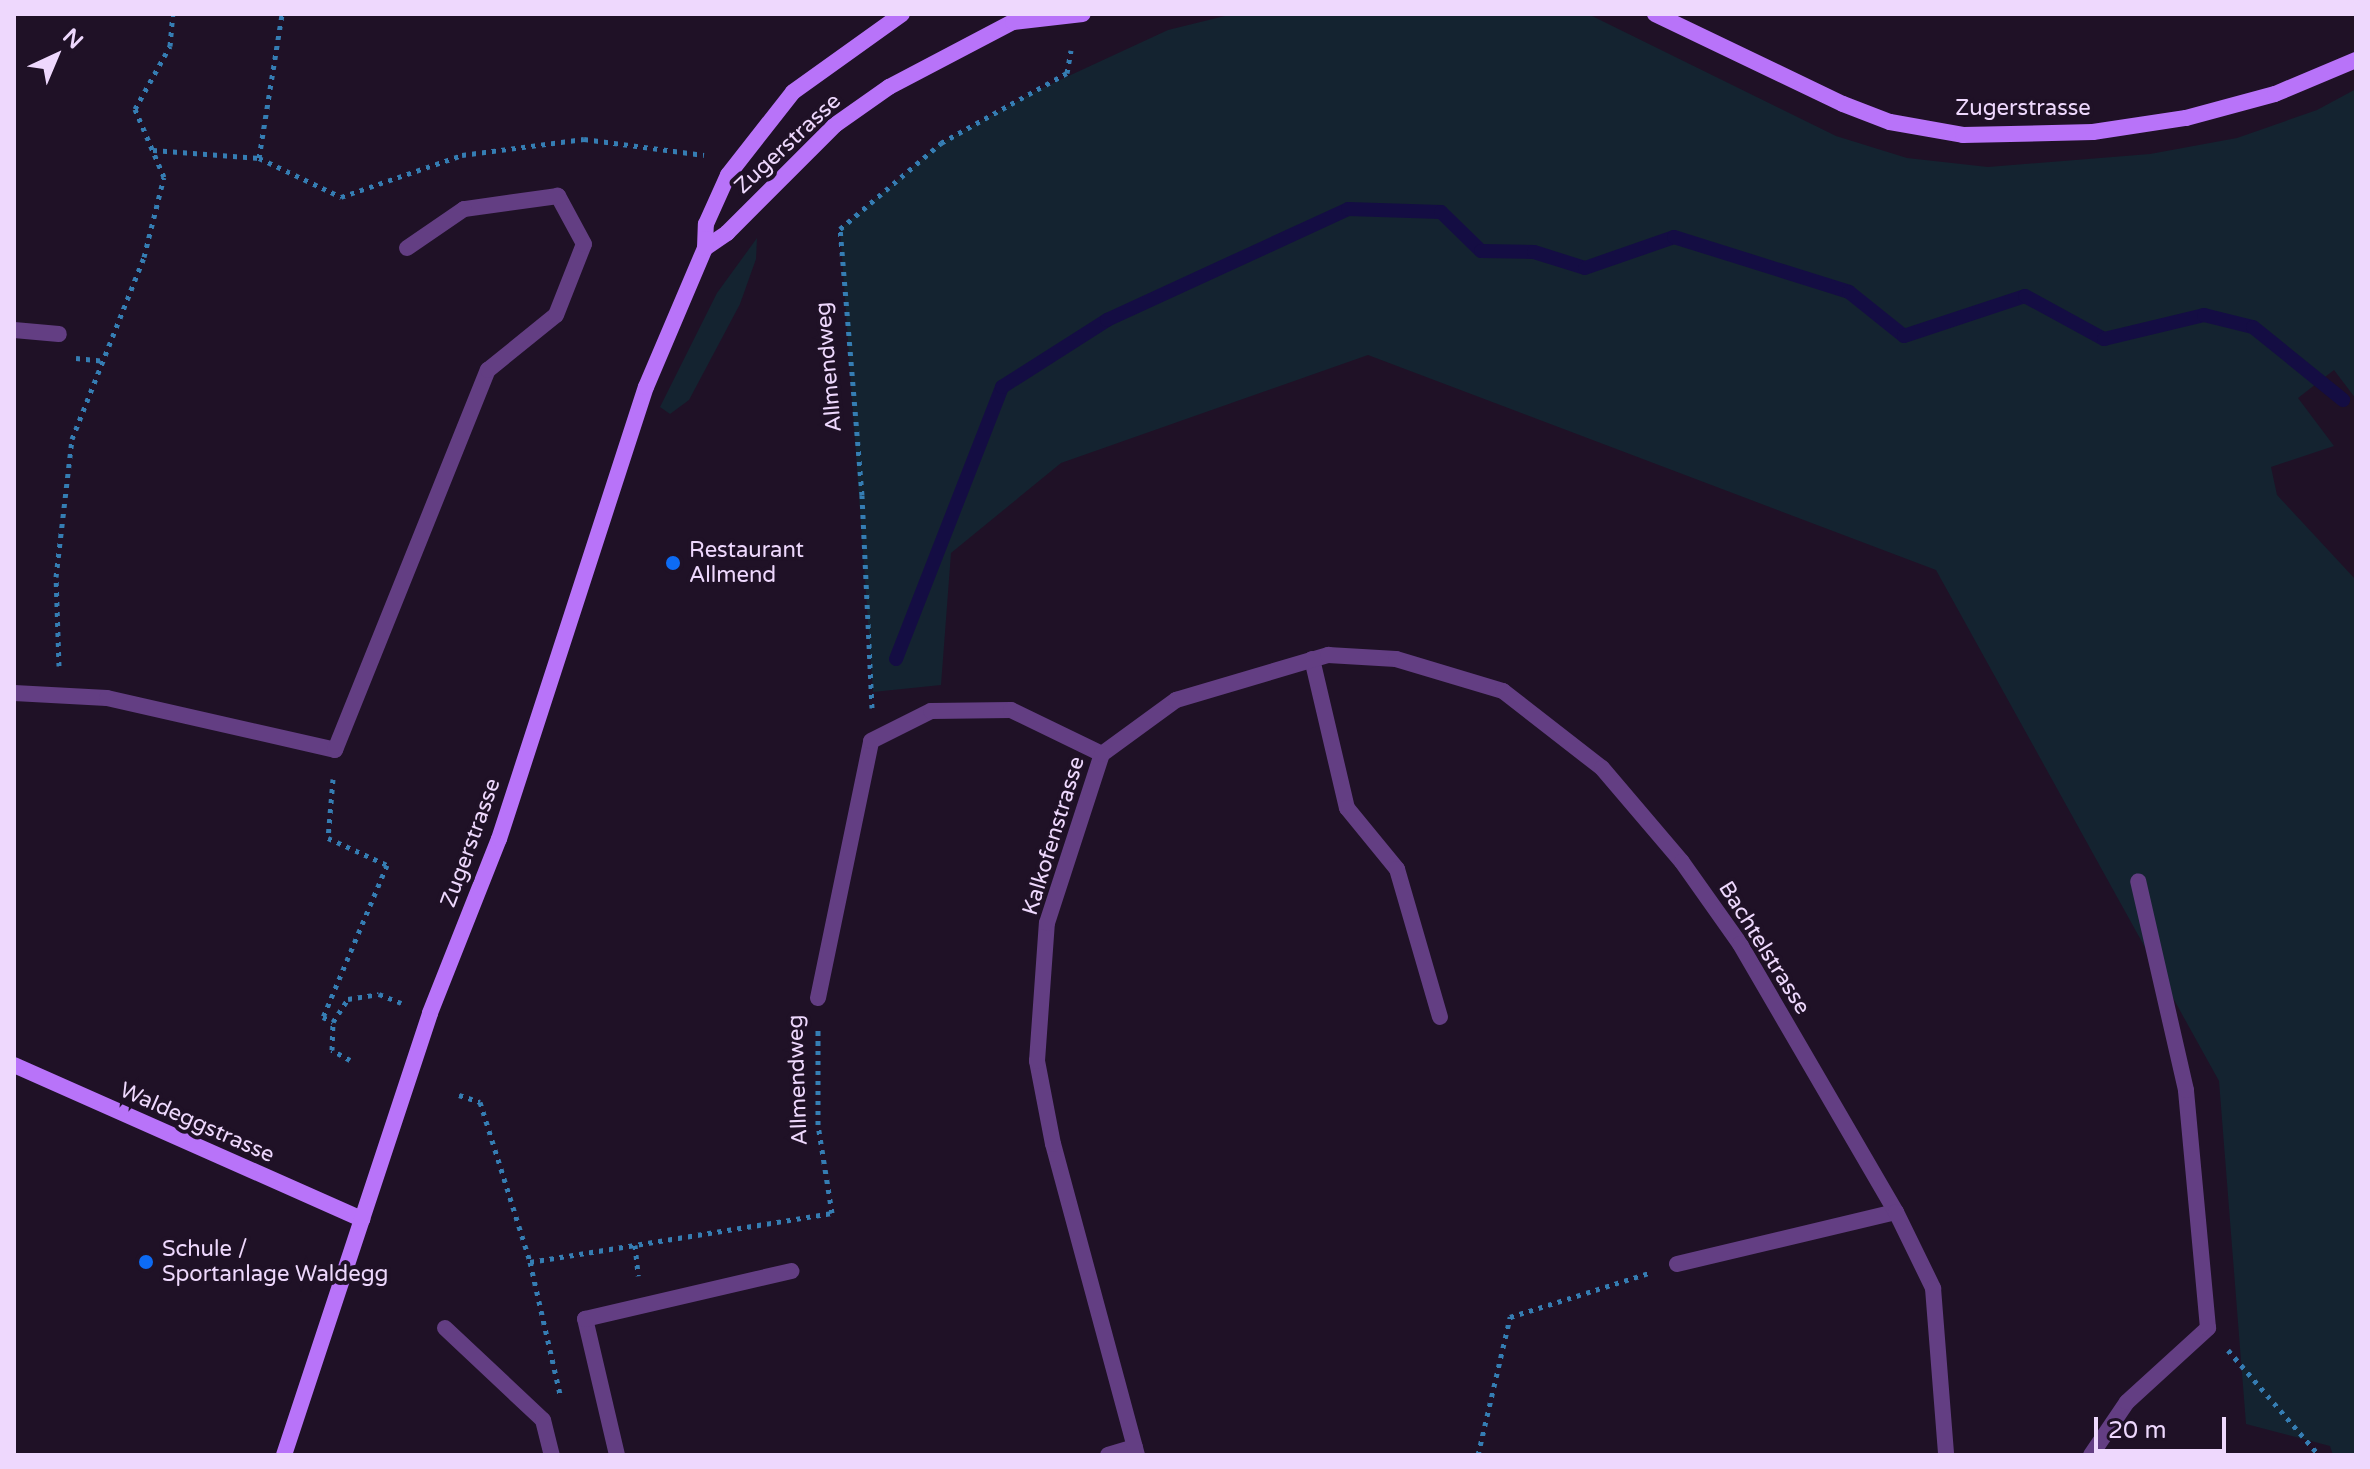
<!DOCTYPE html>
<html>
<head>
<meta charset="utf-8">
<style>
	body { margin:0 }
	#map { position:relative; width:2370px; height:1469px; overflow:hidden; background:#1f1126; font-family:"Varela Round",sans-serif }
	div>[style] { position:absolute }
	.green>* { inset:0; background:#142330 }
	.stream>* { height:14px; margin:-7px; padding:0 7px; transform-origin:7px; border-radius:7px; background:#140d43 }
	.path>* { height:5px; margin-top:-2.5px; transform-origin:0; background:repeating-linear-gradient(90deg,#357db3 0 4px,transparent 0 10px) }
	.lane>* { height:16px; margin:-8px; padding:0 8px; transform-origin:8px; border-radius:8px; background:#633e83 }
	.street>* { height:16px; margin:-8px; padding:0 8px; transform-origin:8px; border-radius:8px; background:#633e83 }
	.secondary>* { height:16px; margin:-8px; padding:0 8px; transform-origin:8px; border-radius:8px; background:#b873f9 }
	.dots>* { width:22px; height:22px; translate:-50% -50%; box-sizing:border-box; border:4px solid #1f1126; border-radius:50% }
	span { translate:-50% -50%; white-space:nowrap; text-align:center; line-height:1.15; -webkit-text-stroke:8px #1f1126; paint-order:stroke }
	.street-label { font-size:22px; color:#eed8fd }
	.poi-label { font-size:22px; color:#eed8fd }
	.left { translate:0 -50%; text-align:left }
	.frame { position:absolute; inset:0; border:16px solid #eed8fd; pointer-events:none }
	.north { position:absolute; left:16px; top:16px; width:80px; height:80px; -webkit-text-stroke:6px #1f1126; paint-order:stroke; rotate:44deg; font-size:22px; font-weight:700; line-height:32px; text-align:center; color:#eed8fd }
	.north::after { content:''; display:block; margin:auto; width:28px; height:36px; background:#eed8fd; clip-path:polygon(50% 0,100% 100%,50% 72%,0 100%) }
	.scale { position:absolute; left:2094px; top:1417px; width:132px; height:36px; box-sizing:border-box; border:4px solid #eed8fd; border-top:0; padding-left:10px; font-size:24px; line-height:28px; white-space:nowrap; color:#eed8fd; -webkit-text-stroke:6px #1f1126; paint-order:stroke }
</style>
</head>
<body>
<div id="map">
	<div class="green">
		<div style="clip-path:polygon(1233px 14px,1588px 14px,1836px 136px,1907px 158px,1988px 167px,2150px 154px,2237px 138px,2317px 110px,2356px 89px,2356px 399px,2334px 370px,2298px 398px,2334px 446px,2271px 467px,2277px 495px,2356px 580px,2356px 1455px,2333px 1455px,2330px 1446px,2246px 1424px,2219px 1081px,1936px 570px,1368px 355px,1061px 463px,951px 553px,941px 685px,873px 692px,840px 229px,941px 143px,1034px 92px,1168px 30px)"></div>
		<div style="clip-path:polygon(757px 238px,756px 259px,740px 304px,689px 400px,670px 414px,660px 407px,717px 293px)"></div>
	</div>
	<div class="stream">
		<div style="left:896px;top:659px;width:292px;rotate:-68.7deg"></div>
		<div style="left:1002px;top:387px;width:125px;rotate:-32.5deg"></div>
		<div style="left:1107px;top:320px;width:265px;rotate:-24.7deg"></div>
		<div style="left:1348px;top:209px;width:93px;rotate:1.8deg"></div>
		<div style="left:1441px;top:212px;width:56px;rotate:44.3deg"></div>
		<div style="left:1481px;top:251px;width:53px;rotate:1.1deg"></div>
		<div style="left:1534px;top:252px;width:53px;rotate:17.4deg"></div>
		<div style="left:1585px;top:268px;width:94px;rotate:-19.2deg"></div>
		<div style="left:1674px;top:237px;width:183px;rotate:17.4deg"></div>
		<div style="left:1849px;top:292px;width:70px;rotate:38.7deg"></div>
		<div style="left:1904px;top:336px;width:127px;rotate:-18.3deg"></div>
		<div style="left:2025px;top:296px;width:90px;rotate:28.6deg"></div>
		<div style="left:2104px;top:339px;width:103px;rotate:-13.5deg"></div>
		<div style="left:2204px;top:315px;width:50px;rotate:13.8deg"></div>
		<div style="left:2253px;top:327px;width:116px;rotate:39deg"></div>
	</div>
	<div class="path">
		<div style="left:153px;top:150px;width:106px;rotate:4.3deg"></div>
		<div style="left:259px;top:158px;width:91px;rotate:25.4deg"></div>
		<div style="left:341px;top:197px;width:128px;rotate:-19.1deg"></div>
		<div style="left:462px;top:155px;width:123px;rotate:-7.5deg"></div>
		<div style="left:584px;top:139px;width:121px;rotate:7.6deg"></div>
		<div style="left:259px;top:158px;width:146px;rotate:-80.9deg"></div>
		<div style="left:76px;top:358px;width:27px;rotate:6deg"></div>
		<div style="left:59px;top:666px;width:89px;rotate:-91.9deg"></div>
		<div style="left:56px;top:577px;width:139px;rotate:-83.4deg"></div>
		<div style="left:72px;top:439px;width:196px;rotate:-68.4deg"></div>
		<div style="left:144px;top:257px;width:82px;rotate:-76deg"></div>
		<div style="left:164px;top:177px;width:74px;rotate:-113.1deg"></div>
		<div style="left:135px;top:109px;width:72px;rotate:-60.9deg"></div>
		<div style="left:170px;top:46px;width:32px;rotate:-85deg"></div>
		<div style="left:872px;top:708px;width:213px;rotate:-92.7deg"></div>
		<div style="left:862px;top:495px;width:267px;rotate:-94.7deg"></div>
		<div style="left:840px;top:229px;width:133px;rotate:-40.4deg"></div>
		<div style="left:941px;top:143px;width:144px;rotate:-29.1deg"></div>
		<div style="left:1067px;top:73px;width:23px;rotate:-80deg"></div>
		<div style="left:333px;top:779px;width:59px;rotate:94.8deg"></div>
		<div style="left:328px;top:838px;width:65px;rotate:24.6deg"></div>
		<div style="left:387px;top:865px;width:165px;rotate:112.8deg"></div>
		<div style="left:323px;top:1017px;width:11px;rotate:27deg"></div>
		<div style="left:350px;top:1060px;width:21px;rotate:-151deg"></div>
		<div style="left:332px;top:1050px;width:28px;rotate:-88deg"></div>
		<div style="left:333px;top:1022px;width:27px;rotate:-57deg"></div>
		<div style="left:348px;top:999px;width:31px;rotate:-9deg"></div>
		<div style="left:379px;top:994px;width:24px;rotate:22deg"></div>
		<div style="left:459px;top:1095px;width:22px;rotate:18deg"></div>
		<div style="left:480px;top:1102px;width:168px;rotate:72.6deg"></div>
		<div style="left:530px;top:1262px;width:135px;rotate:77.2deg"></div>
		<div style="left:635px;top:1245px;width:31px;rotate:84deg"></div>
		<div style="left:530px;top:1262px;width:306px;rotate:-9.2deg"></div>
		<div style="left:832px;top:1213px;width:89px;rotate:-99deg"></div>
		<div style="left:818px;top:1125px;width:96px;rotate:-90deg"></div>
		<div style="left:2228px;top:1350px;width:139px;rotate:49.1deg"></div>
		<div style="left:1478px;top:1455px;width:142px;rotate:-76.9deg"></div>
		<div style="left:1510px;top:1317px;width:146px;rotate:-17.6deg"></div>
	</div>
	<div class="lane">
		<div style="left:14px;top:330px;width:45px;rotate:5.1deg"></div>
		<div style="left:1312px;top:659px;width:153px;rotate:76.8deg"></div>
		<div style="left:1347px;top:808px;width:79px;rotate:50.7deg"></div>
		<div style="left:1397px;top:869px;width:154px;rotate:73.8deg"></div>
		<div style="left:14px;top:693px;width:93px;rotate:3.1deg"></div>
		<div style="left:107px;top:698px;width:234px;rotate:12.8deg"></div>
		<div style="left:335px;top:750px;width:410px;rotate:-68.1deg"></div>
		<div style="left:488px;top:370px;width:87px;rotate:-39deg"></div>
		<div style="left:556px;top:315px;width:76px;rotate:-68.5deg"></div>
		<div style="left:584px;top:244px;width:55px;rotate:-118.4deg"></div>
		<div style="left:558px;top:196px;width:95px;rotate:172.1deg"></div>
		<div style="left:464px;top:209px;width:69px;rotate:145.6deg"></div>
		<div style="left:1677px;top:1264px;width:225px;rotate:-13.4deg"></div>
		<div style="left:445px;top:1328px;width:134px;rotate:43.2deg"></div>
		<div style="left:543px;top:1420px;width:36px;rotate:76deg"></div>
		<div style="left:617px;top:1455px;width:140px;rotate:-103.2deg"></div>
		<div style="left:585px;top:1319px;width:212px;rotate:-13.1deg"></div>
		<div style="left:1108px;top:1455px;width:28px;rotate:-17deg"></div>
		<div style="left:2091px;top:1455px;width:64px;rotate:-55.8deg"></div>
		<div style="left:2127px;top:1402px;width:110px;rotate:-42.4deg"></div>
		<div style="left:2208px;top:1328px;width:239px;rotate:-95.3deg"></div>
		<div style="left:2186px;top:1090px;width:214px;rotate:-102.9deg"></div>
	</div>
	<div class="street">
		<div style="left:818px;top:998px;width:262px;rotate:-78.3deg"></div>
		<div style="left:871px;top:741px;width:67px;rotate:-26.6deg"></div>
		<div style="left:931px;top:711px;width:80px;rotate:-0.7deg"></div>
		<div style="left:1011px;top:710px;width:101px;rotate:25.8deg"></div>
		<div style="left:1137px;top:1455px;width:322px;rotate:-105.1deg"></div>
		<div style="left:1053px;top:1144px;width:85px;rotate:-100.9deg"></div>
		<div style="left:1037px;top:1061px;width:138px;rotate:-85.9deg"></div>
		<div style="left:1047px;top:923px;width:178px;rotate:-72deg"></div>
		<div style="left:1102px;top:754px;width:92px;rotate:-36.1deg"></div>
		<div style="left:1176px;top:700px;width:159px;rotate:-16.5deg"></div>
		<div style="left:1328px;top:655px;width:68px;rotate:3.4deg"></div>
		<div style="left:1396px;top:659px;width:112px;rotate:16.7deg"></div>
		<div style="left:1503px;top:691px;width:125px;rotate:37.9deg"></div>
		<div style="left:1602px;top:768px;width:123px;rotate:49.6deg"></div>
		<div style="left:1682px;top:862px;width:100px;rotate:54.7deg"></div>
		<div style="left:1740px;top:944px;width:310px;rotate:59.8deg"></div>
		<div style="left:1896px;top:1212px;width:85px;rotate:64deg"></div>
		<div style="left:1933px;top:1288px;width:168px;rotate:85.5deg"></div>
	</div>
	<div class="secondary">
		<div style="left:1655px;top:14px;width:208px;rotate:25.6deg"></div>
		<div style="left:1843px;top:104px;width:50px;rotate:21deg"></div>
		<div style="left:1890px;top:122px;width:74px;rotate:10.1deg"></div>
		<div style="left:1963px;top:135px;width:130px;rotate:-1.3deg"></div>
		<div style="left:2093px;top:132px;width:94px;rotate:-8.6deg"></div>
		<div style="left:2186px;top:118px;width:92px;rotate:-15.1deg"></div>
		<div style="left:2275px;top:94px;width:88px;rotate:-22.8deg"></div>
		<div style="left:705px;top:248px;width:27px;rotate:-34deg"></div>
		<div style="left:727px;top:233px;width:153px;rotate:-45deg"></div>
		<div style="left:835px;top:125px;width:66px;rotate:-35.1deg"></div>
		<div style="left:889px;top:87px;width:140px;rotate:-27.7deg"></div>
		<div style="left:1013px;top:22px;width:70px;rotate:-6.5deg"></div>
		<div style="left:14px;top:1065px;width:381px;rotate:23.9deg"></div>
		<div style="left:284px;top:1455px;width:465px;rotate:-71.7deg"></div>
		<div style="left:430px;top:1013px;width:187px;rotate:-68.4deg"></div>
		<div style="left:499px;top:839px;width:475px;rotate:-72deg"></div>
		<div style="left:646px;top:387px;width:151px;rotate:-67deg"></div>
		<div style="left:705px;top:248px;width:24px;rotate:-88deg"></div>
		<div style="left:706px;top:224px;width:54px;rotate:-65.8deg"></div>
		<div style="left:728px;top:175px;width:105px;rotate:-51.9deg"></div>
		<div style="left:793px;top:92px;width:134px;rotate:-35.6deg"></div>
	</div>
	<div class="dots">
		<div style="left:673px;top:563px;background:#0d6bf4"></div>
		<div style="left:146px;top:1262px;background:#0d6bf4"></div>
	</div>
	<div class="street-label">
		<span style="left:2023px;top:109px">Zugerstrasse</span>
		<span style="left:788px;top:144px;rotate:-43deg">Zugerstrasse</span>
		<span style="left:829px;top:367px;rotate:-95deg">Allmendweg</span>
		<span style="left:1054px;top:836px;rotate:-73deg">Kalkofenstrasse</span>
		<span style="left:471px;top:843px;rotate:-70deg">Zugerstrasse</span>
		<span style="left:1764px;top:948px;rotate:58deg">Bachtelstrasse</span>
		<span style="left:798px;top:1080px;rotate:-92deg">Allmendweg</span>
		<span style="left:197px;top:1123px;rotate:24deg">Waldeggstrasse</span>
	</div>
	<div class="poi-label">
		<span class="left" style="left:689px;top:563px">Restaurant<br>Allmend</span>
		<span class="left" style="left:162px;top:1262px">Schule /<br>Sportanlage Waldegg</span>
	</div>
	<div class="frame"></div>
	<div class="north">N</div>
	<div class="scale">20 m</div>
</div>
</body>
</html>
